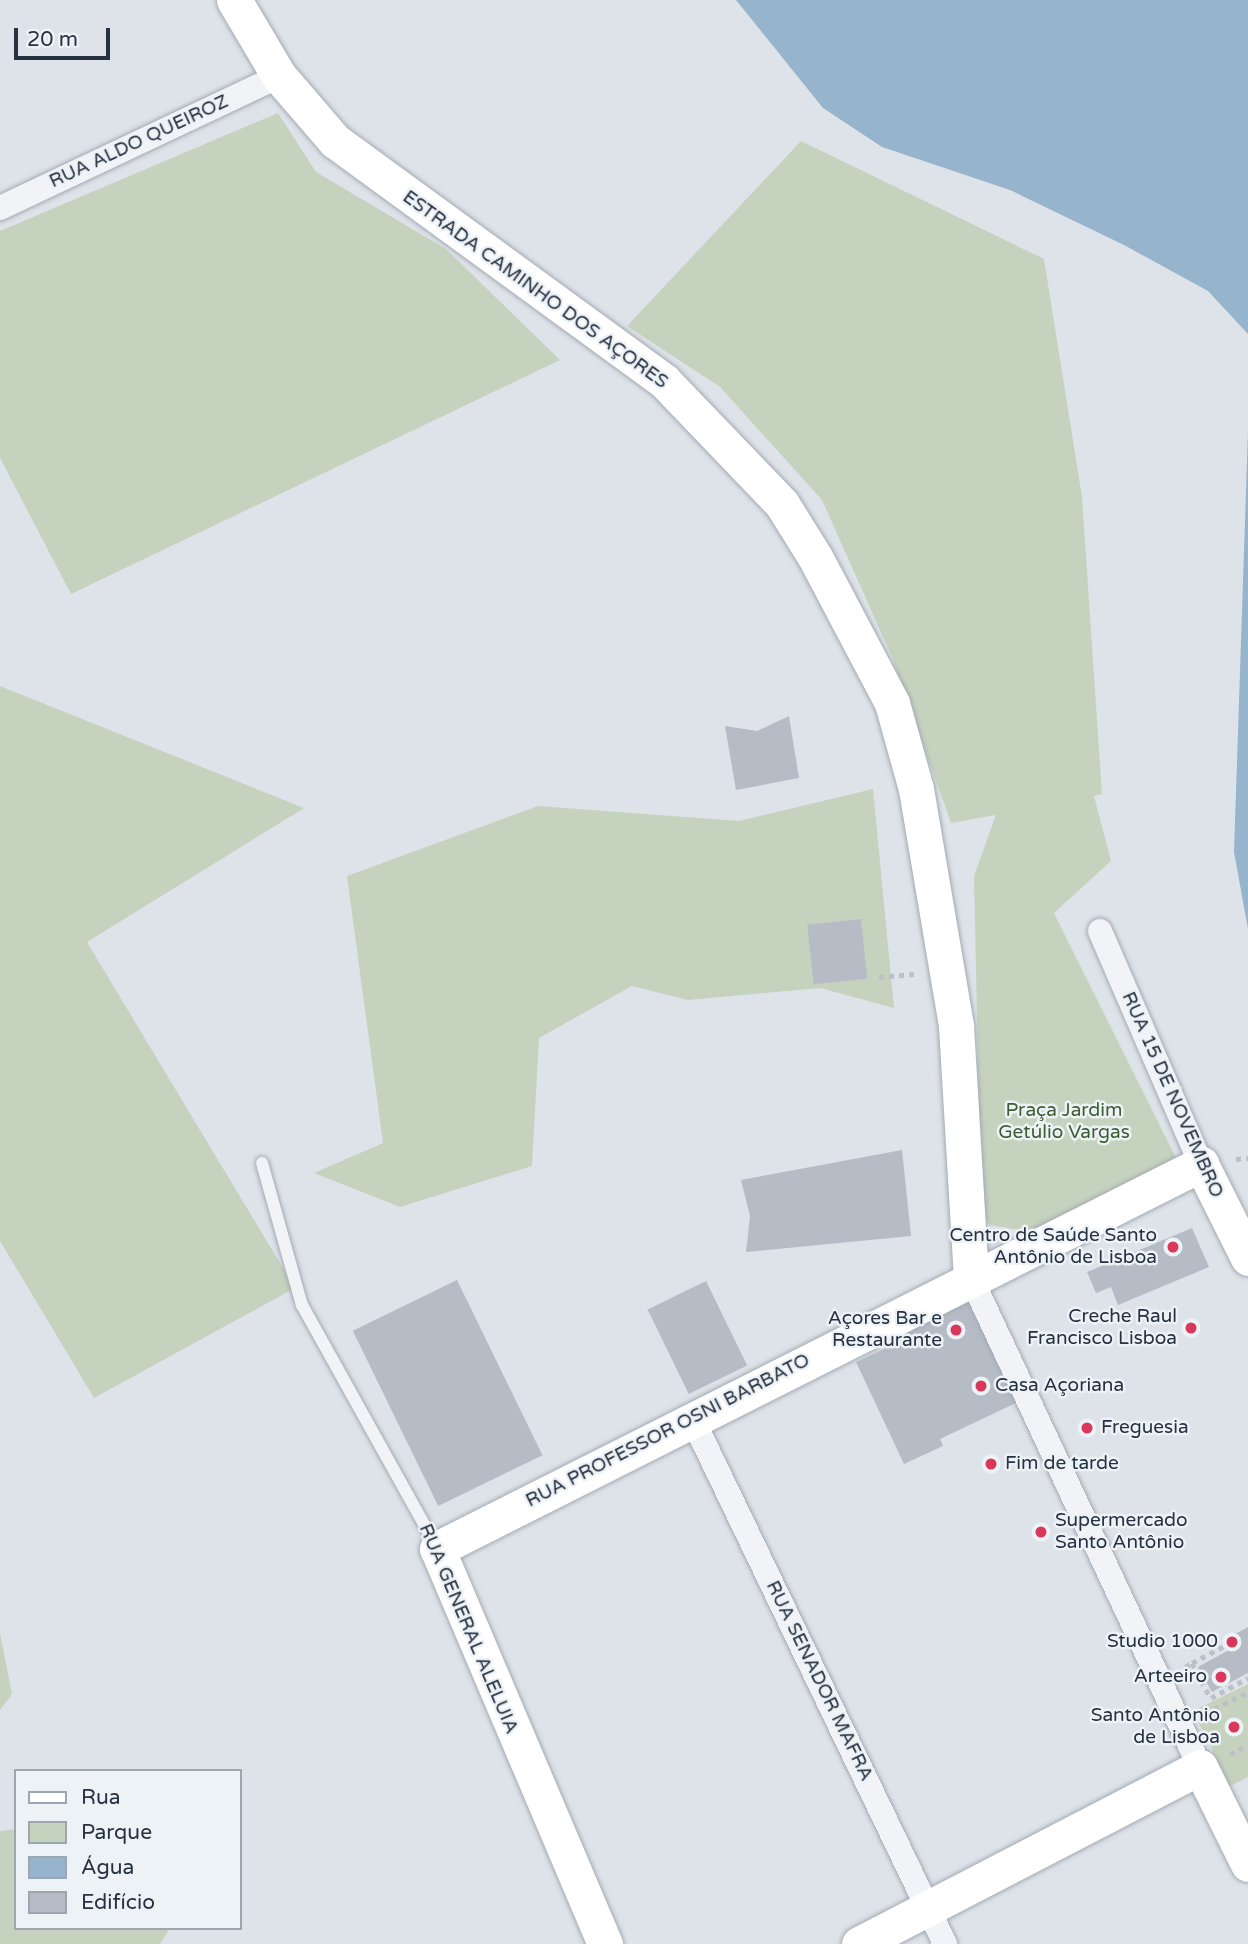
<!DOCTYPE html>
<html>
<head>
<meta charset="utf-8">
<style>
	body { margin:0 }
	#map { position:relative; width:1248px; height:1944px; overflow:hidden; background:#dee3e9; font-family:"Varela Round",sans-serif }
	div>[style] { position:absolute }
	.green>* { inset:0; background:#c5d3be }
	.water>* { inset:0; background:#96b4cc }
	.building>* { inset:0; background:#b5bcc6; transform-origin:0 0 }
	.path>* { height:4.5px; margin-top:-2.25px; transform-origin:0; background:repeating-linear-gradient(90deg,#bcc1c8 0 5px,transparent 0 10px) }
	.roads { filter:drop-shadow(0 0 2px #a3aab3) drop-shadow(0 0 2px #a3aab3) }
	.service>* { height:12px; margin:-6px; padding:0 6px; transform-origin:6px; border-radius:6px; background:#f1f3f7 }
	.minor>* { height:24px; margin:-12px; padding:0 12px; transform-origin:12px; border-radius:12px; background:#f1f3f7 }
	.secondary>* { height:35px; margin:-17.5px; padding:0 17.5px; transform-origin:17.5px; border-radius:17.5px; background:#fff }
	.dots>* { width:19px; height:19px; translate:-50% -50%; box-sizing:border-box; border:4px solid #edf2f6; border-radius:50% }
	span { translate:-50% -50%; white-space:nowrap; text-align:center; line-height:1.15; -webkit-text-stroke:5px #edf2f6; paint-order:stroke }
	.street-label { font-size:19px; color:#263141 }
	.park-label { font-size:19px; color:#3d5e32 }
	.poi-label { font-size:19px; color:#263141 }
	.right { translate:-100% -50%; text-align:right }
	.left { translate:0 -50%; text-align:left }
	.legend { position:absolute; left:14px; top:1769px; width:228px; height:161px; box-sizing:border-box; background:#edf2f6; border:2px solid #9da5ae; margin:0; padding:9px 12px; list-style:none; font-size:21px; color:#263141 }
	.legend li { display:flex; align-items:center; gap:14px; height:35px }
	.legend b { width:35px; border:2px solid #9da5ae }
	.scale { position:absolute; left:14px; top:28px; width:96px; height:32px; box-sizing:border-box; border:4px solid #263141; border-top:0; padding-left:9px; font-size:21px; line-height:24px; white-space:nowrap; color:#263141; -webkit-text-stroke:5px #edf2f6; paint-order:stroke }
</style>
</head>
<body>
<div id="map">
	<div class="green">
		<div style="clip-path:polygon(278px 113px,316px 172px,446px 249px,560px 360px,71px 594px,0 458px,0 231px)"></div>
		<div style="clip-path:polygon(801px 141px,1044px 259px,1082px 497px,1102px 794px,1094px 796px,1111px 861px,1054px 913px,1179px 1164px,1031px 1232px,990px 1225px,981px 1211px,974px 876px,996px 815px,951px 823px,892px 657px,822px 500px,720px 387px,627px 326px)"></div>
		<div style="clip-path:polygon(0 686px,304px 808px,87px 942px,295px 1288px,94px 1398px,0 1241px)"></div>
		<div style="clip-path:polygon(873px 789px,894px 1008px,820px 988px,688px 1000px,632px 986px,539px 1038px,532px 1166px,400px 1207px,314px 1173px,383px 1143px,347px 876px,538px 806px,739px 821px)"></div>
		<div style="clip-path:polygon(0 1633px,12px 1694px,0 1710px)"></div>
		<div style="clip-path:polygon(1248px 1684px,1248px 1777px,1230px 1786px,1193px 1711px)"></div>
		<div style="clip-path:polygon(16px 1829px,16px 1928px,170px 1928px,160px 1944px,0 1944px,0 1831px)"></div>
	</div>
	<div class="water">
		<div style="clip-path:polygon(736px 0,1248px 0,1248px 334px,1208px 291px,1124px 245px,1010px 190px,882px 147px,823px 108px)"></div>
		<div style="clip-path:polygon(1248px 431px,1248px 929px,1234px 852px)"></div>
	</div>
	<div class="building">
		<div style="clip-path:polygon(789px 716px,799px 778px,736px 790px,725px 726px,757px 731px)"></div>
		<div style="left:861px;top:919px;width:60px;height:54px;rotate:84deg"></div>
		<div style="clip-path:polygon(902px 1150px,911px 1236px,746px 1252px,750px 1216px,741px 1180px)"></div>
		<div style="clip-path:polygon(1192px 1228px,1209px 1267px,1118px 1305px,1111px 1287px,1096px 1293px,1087px 1272px)"></div>
		<div style="left:457px;top:1280px;width:195px;height:116px;rotate:64deg"></div>
		<div style="left:706px;top:1281px;width:94px;height:65px;rotate:64deg"></div>
		<div style="clip-path:polygon(969px 1291px,1020px 1401px,940px 1439px,943px 1446px,904px 1464px,856px 1362px,895px 1344px,888px 1329px)"></div>
		<div style="clip-path:polygon(1248px 1627px,1248px 1673px,1212px 1692px,1198px 1667px,1229px 1650px,1224px 1640px)"></div>
	</div>
	<div class="path">
		<div style="left:879px;top:977px;width:35px;rotate:-5deg"></div>
		<div style="left:1236px;top:1159px;width:12px;rotate:-5deg"></div>
		<div style="left:1192px;top:1663px;width:38px;rotate:-28deg"></div>
		<div style="left:1185px;top:1667px;width:8px;rotate:-30deg"></div>
		<div style="left:1192px;top:1663px;width:40px;rotate:62deg"></div>
		<div style="left:1211px;top:1698px;width:42px;rotate:-28.4deg"></div>
		<div style="left:1205px;top:1713px;width:48px;rotate:-26deg"></div>
		<div style="left:1230px;top:1754px;width:20px;rotate:-27deg"></div>
	</div>
	<div class="roads">
		<div class="service">
			<div style="left:262px;top:1163px;width:148px;rotate:74.3deg"></div>
			<div style="left:302px;top:1305px;width:278px;rotate:60.9deg"></div>
		</div>
		<div class="minor">
			<div style="left:0;top:208px;width:309px;rotate:-25.3deg"></div>
			<div style="left:1100px;top:931px;width:254px;rotate:66.6deg"></div>
			<div style="left:971px;top:1278px;width:540px;rotate:64.91deg"></div>
			<div style="left:692px;top:1418px;width:584px;rotate:64.31deg"></div>
		</div>
		<div class="secondary">
			<div style="left:234px;top:0;width:88px;rotate:59.4deg"></div>
			<div style="left:279px;top:76px;width:86px;rotate:49.3deg"></div>
			<div style="left:335px;top:141px;width:407px;rotate:36.1deg"></div>
			<div style="left:664px;top:381px;width:170px;rotate:46.2deg"></div>
			<div style="left:782px;top:504px;width:62px;rotate:58.1deg"></div>
			<div style="left:815px;top:557px;width:165px;rotate:62.2deg"></div>
			<div style="left:892px;top:703px;width:89px;rotate:74.4deg"></div>
			<div style="left:916px;top:789px;width:240px;rotate:80.4deg"></div>
			<div style="left:956px;top:1026px;width:252px;rotate:86.6deg"></div>
			<div style="left:605px;top:1944px;width:429px;rotate:-113deg"></div>
			<div style="left:437px;top:1549px;width:856px;rotate:-26.74deg"></div>
			<div style="left:1201px;top:1164px;width:105px;rotate:63.4deg"></div>
			<div style="left:859px;top:1944px;width:384px;rotate:-27.4deg"></div>
			<div style="left:1200px;top:1767px;width:108px;rotate:63.7deg"></div>
		</div>
	</div>
	<div class="dots">
		<div style="left:1173px;top:1247px;background:#d9385b"></div>
		<div style="left:1191px;top:1328px;background:#d9385b"></div>
		<div style="left:956px;top:1330px;background:#d9385b"></div>
		<div style="left:981px;top:1386px;background:#d9385b"></div>
		<div style="left:1087px;top:1428px;background:#d9385b"></div>
		<div style="left:991px;top:1464px;background:#d9385b"></div>
		<div style="left:1041px;top:1532px;background:#d9385b"></div>
		<div style="left:1232px;top:1642px;background:#d9385b"></div>
		<div style="left:1221px;top:1677px;background:#d9385b"></div>
		<div style="left:1234px;top:1727px;background:#d9385b"></div>
	</div>
	<div class="street-label">
		<span style="left:139px;top:142px;rotate:-25deg">RUA ALDO QUEIROZ</span>
		<span style="left:535px;top:290px;rotate:36deg">ESTRADA CAMINHO DOS AÇORES</span>
		<span style="left:1172px;top:1095px;rotate:66deg">RUA 15 DE NOVEMBRO</span>
		<span style="left:668px;top:1431px;rotate:-27deg">RUA PROFESSOR OSNI BARBATO</span>
		<span style="left:468px;top:1629px;rotate:67deg">RUA GENERAL ALELUIA</span>
		<span style="left:819px;top:1681px;rotate:64deg">RUA SENADOR MAFRA</span>
	</div>
	<div class="park-label">
		<span style="left:1064px;top:1122px">Praça Jardim<br>Getúlio Vargas</span>
	</div>
	<div class="poi-label">
		<span class="right" style="left:1157px;top:1247px">Centro de Saúde Santo<br>Antônio de Lisboa</span>
		<span class="right" style="left:1177px;top:1328px">Creche Raul<br>Francisco Lisboa</span>
		<span class="right" style="left:942px;top:1330px">Açores Bar e<br>Restaurante</span>
		<span class="left" style="left:995px;top:1386px">Casa Açoriana</span>
		<span class="left" style="left:1101px;top:1428px">Freguesia</span>
		<span class="left" style="left:1005px;top:1464px">Fim de tarde</span>
		<span class="left" style="left:1055px;top:1532px">Supermercado<br>Santo Antônio</span>
		<span class="right" style="left:1218px;top:1642px">Studio 1000</span>
		<span class="right" style="left:1207px;top:1677px">Arteeiro</span>
		<span class="right" style="left:1220px;top:1727px">Santo Antônio<br>de Lisboa</span>
	</div>
	<ul class="legend">
	<li><b style="height:9px;background:#fff"></b>Rua</li>
	<li><b style="height:19px;background:#c5d3be"></b>Parque</li>
	<li><b style="height:19px;background:#96b4cc"></b>Água</li>
	<li><b style="height:19px;background:#b5bcc6"></b>Edifício</li>
	</ul>
	<div class="scale">20 m</div>
</div>
</body>
</html>
